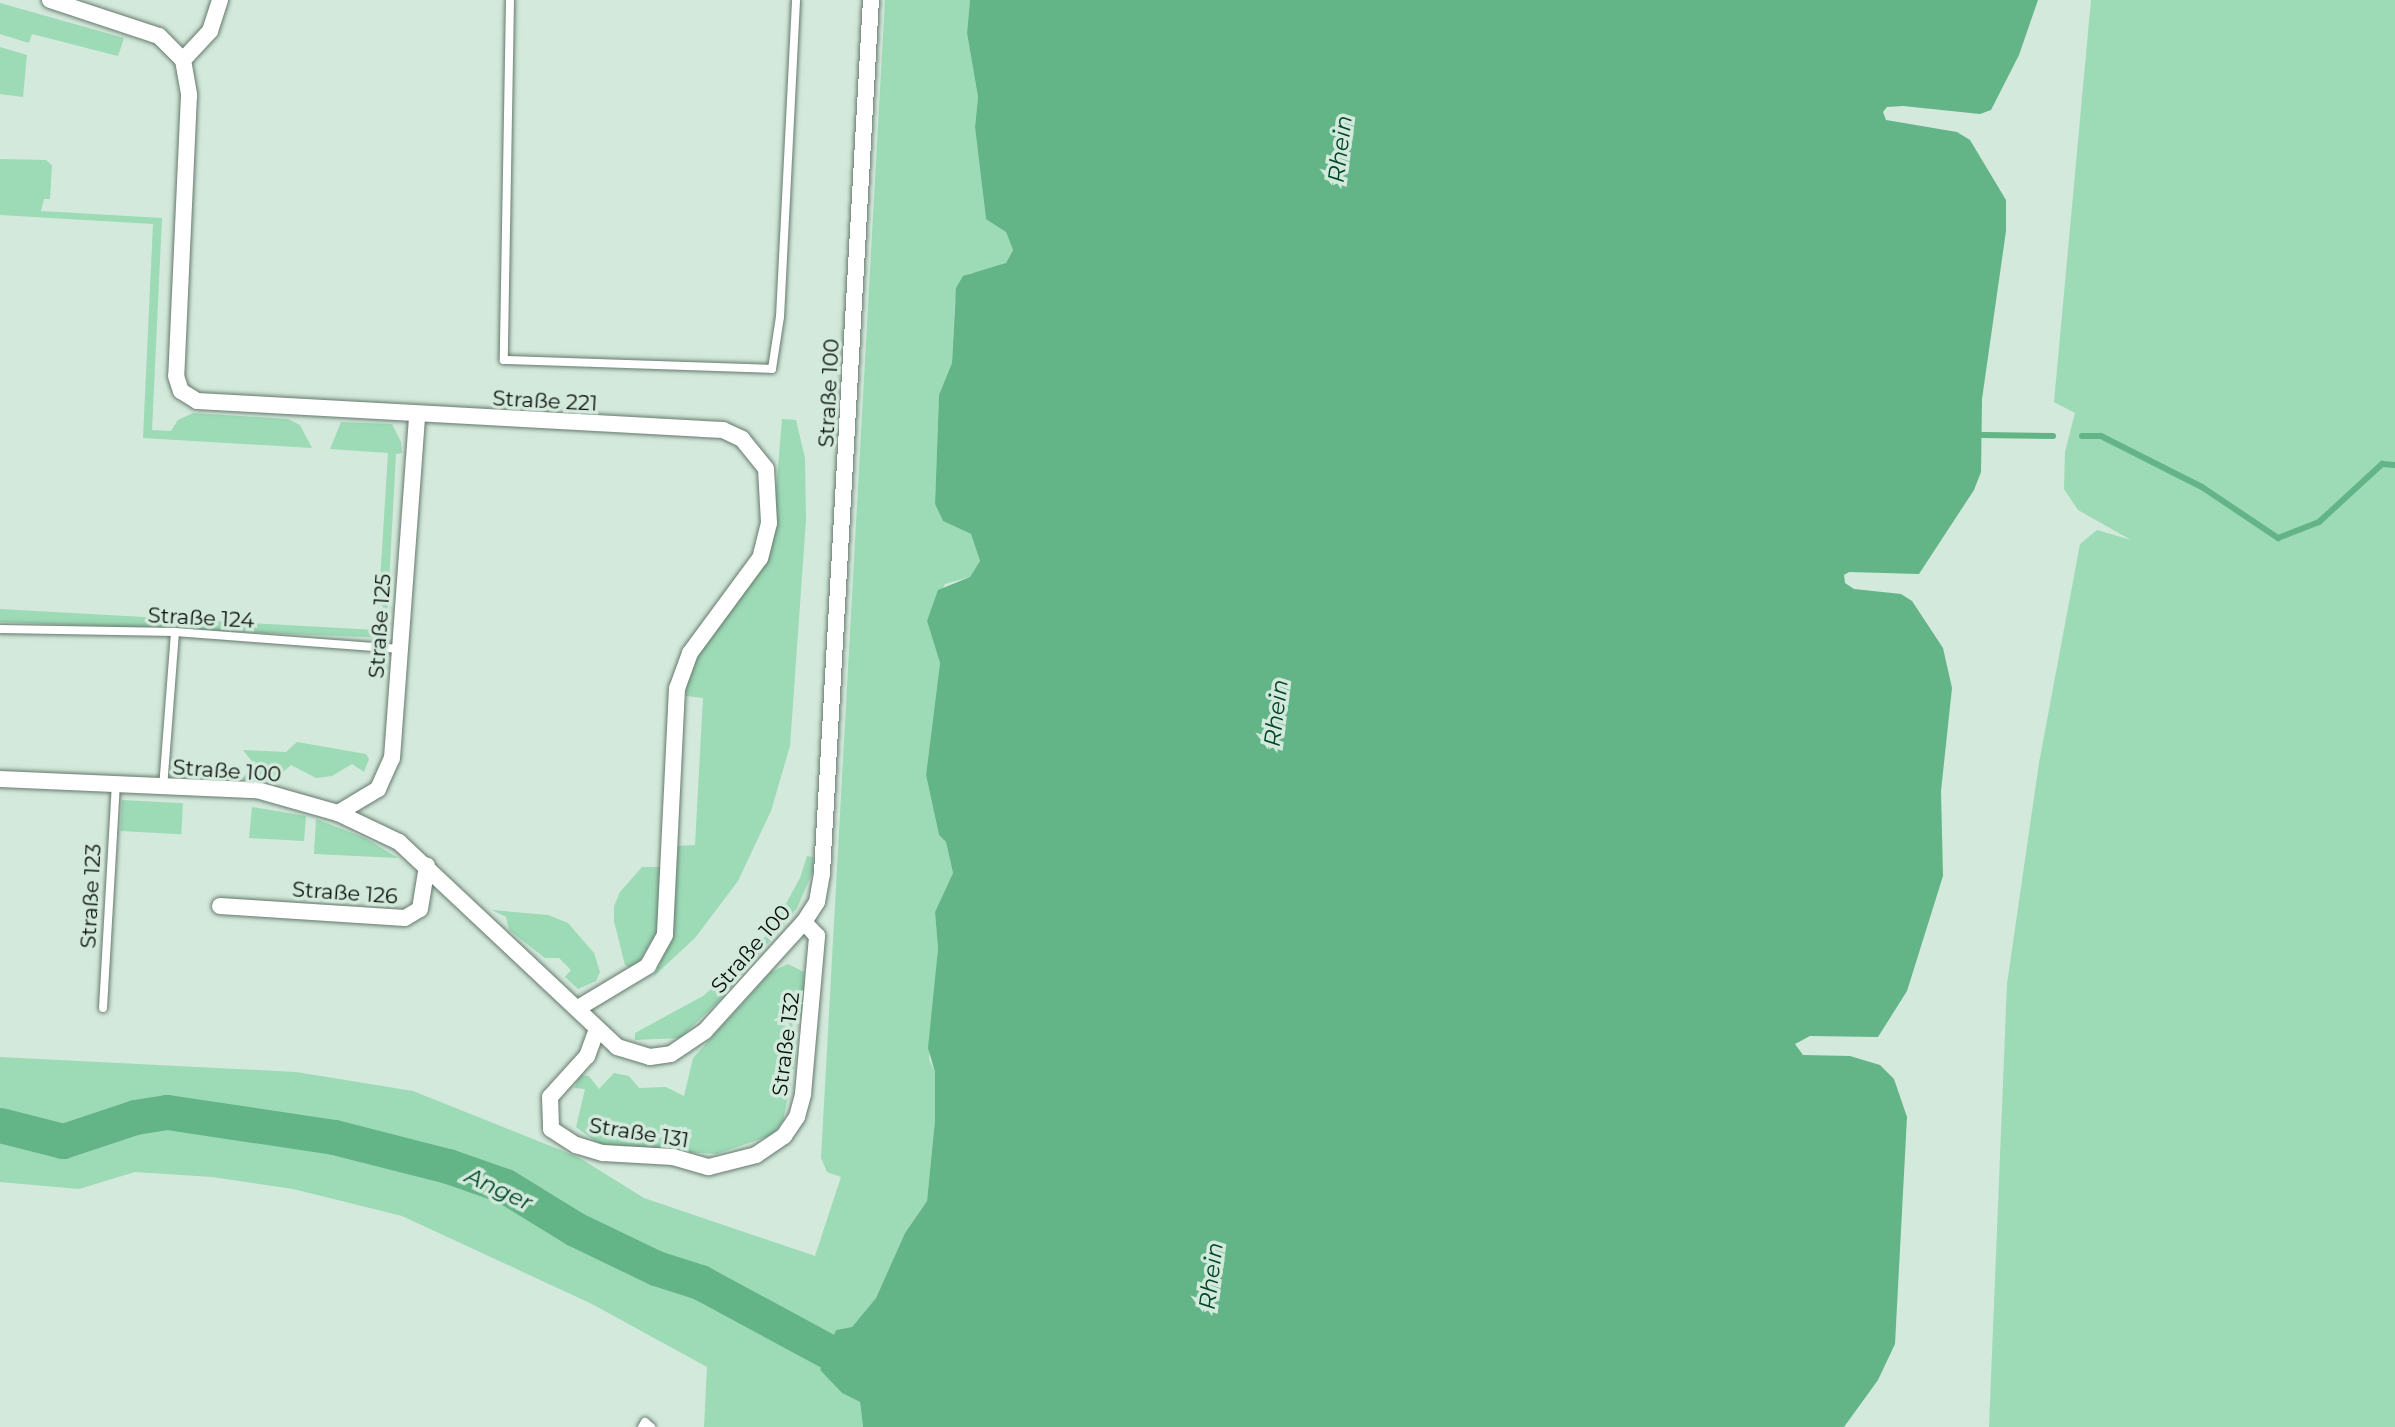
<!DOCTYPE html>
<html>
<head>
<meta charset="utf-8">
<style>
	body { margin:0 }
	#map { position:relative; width:2395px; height:1427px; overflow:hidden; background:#d3e9db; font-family:Montserrat,sans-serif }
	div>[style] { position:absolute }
	.green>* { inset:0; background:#9ddab6; transform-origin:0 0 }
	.water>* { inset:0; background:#63b487 }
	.stream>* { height:6px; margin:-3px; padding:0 3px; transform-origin:3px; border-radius:3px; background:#63b487 }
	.river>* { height:35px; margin:-17.5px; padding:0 17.5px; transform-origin:17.5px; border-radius:17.5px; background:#63b487 }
	.roads { filter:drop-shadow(0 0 2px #65796d) drop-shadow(0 0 2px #65796d) }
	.lane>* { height:8px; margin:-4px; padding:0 4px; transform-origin:4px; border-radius:4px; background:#fff }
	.street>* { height:16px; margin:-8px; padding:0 8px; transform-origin:8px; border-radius:8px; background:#fff }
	span { translate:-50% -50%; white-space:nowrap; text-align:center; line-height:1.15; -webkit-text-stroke:7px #d3e9db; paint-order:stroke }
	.street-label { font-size:21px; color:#09100c }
	.water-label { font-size:23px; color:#014629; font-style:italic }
</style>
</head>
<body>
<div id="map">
	<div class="green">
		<div style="clip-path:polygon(885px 0,970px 0,967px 33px,978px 97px,975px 127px,986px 218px,1006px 232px,1013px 250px,1006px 263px,984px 273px,970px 273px,955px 300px,952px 363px,939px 396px,935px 504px,943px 521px,971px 534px,980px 561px,970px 577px,945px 584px,927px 621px,940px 663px,926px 775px,939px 835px,946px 842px,953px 873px,935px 912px,938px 949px,929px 1059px,935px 1072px,935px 1120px,927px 1201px,905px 1233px,876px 1298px,852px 1327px,836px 1330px,820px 1370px,842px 1393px,860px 1402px,863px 1427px,704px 1427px,707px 1367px,592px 1304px,402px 1216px,293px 1189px,212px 1177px,135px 1172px,79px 1189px,0 1182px,0 1057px,296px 1072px,413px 1091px,578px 1157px,644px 1198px,815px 1256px,841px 1177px,827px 1172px,821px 1158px)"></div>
		<div style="clip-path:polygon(2091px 0,2395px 0,2395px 1427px,1989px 1427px,2007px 984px,2039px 763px,2080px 544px,2097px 530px,2131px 540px,2078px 510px,2064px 489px,2065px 452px,2075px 413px,2054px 402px)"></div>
		<div style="clip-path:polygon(0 3px,124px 38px,118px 56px,32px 34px,29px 43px,0 34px)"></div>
		<div style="clip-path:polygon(0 47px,27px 55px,23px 97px,0 94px)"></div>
		<div style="clip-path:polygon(0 159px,46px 160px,52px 165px,50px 199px,44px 199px,41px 211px,162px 218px,152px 430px,171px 431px,178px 420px,193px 413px,288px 419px,300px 425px,312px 448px,143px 438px,153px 224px,0 215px)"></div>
		<div style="clip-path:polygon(782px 419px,796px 420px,805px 458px,806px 520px,790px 746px,771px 811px,738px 881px,695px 938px,654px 976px,673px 935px,678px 846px,695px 845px,703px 698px,686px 696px,687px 679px,697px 656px,771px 552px)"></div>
		<div style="clip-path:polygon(341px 422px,392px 424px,401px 442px,402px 453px,396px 454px,386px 638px,0 622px,0 609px,377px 630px,388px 453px,330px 449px)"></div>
		<div style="clip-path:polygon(297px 742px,366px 754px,369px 759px,364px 772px,352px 764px,332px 776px,316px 778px,291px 765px,273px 781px,242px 779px,254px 764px,243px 750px,286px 752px)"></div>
		<div style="left:122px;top:800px;width:61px;height:31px;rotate:3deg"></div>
		<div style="clip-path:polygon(252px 807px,306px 816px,304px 841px,249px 838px)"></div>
		<div style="clip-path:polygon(316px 819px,365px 838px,398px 858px,314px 854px)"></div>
		<div style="clip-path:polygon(807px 856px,813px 857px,813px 871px,797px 908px,723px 997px,680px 1038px,635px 1040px,635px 1033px,703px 996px,746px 959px,772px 929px,800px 878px)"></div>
		<div style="clip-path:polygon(642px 867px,661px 867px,657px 932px,634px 970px,625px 965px,614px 921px,614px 906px,620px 892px)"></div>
		<div style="clip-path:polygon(492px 910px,548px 915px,568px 923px,594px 953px,600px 972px,596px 981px,578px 989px,565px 977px,571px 970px,559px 958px,545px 958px,509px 930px,506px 917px)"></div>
		<div style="clip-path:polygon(788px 964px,804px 972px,806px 1010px,792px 1021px,796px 1056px,783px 1121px,772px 1135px,717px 1154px,603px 1147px,576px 1127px,585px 1089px,574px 1088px,581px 1075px,589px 1076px,599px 1089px,614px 1073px,629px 1076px,639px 1088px,666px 1087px,684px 1096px,693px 1058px,771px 972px)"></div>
	</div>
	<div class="water">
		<div style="clip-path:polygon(970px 0,2038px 0,2019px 55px,1991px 110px,1980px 114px,1903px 106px,1887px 107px,1883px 112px,1886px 120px,1957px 132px,1970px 140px,2006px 200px,2006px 231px,1982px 399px,1981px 472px,1974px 490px,1919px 574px,1849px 572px,1844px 575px,1845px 583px,1854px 589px,1901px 594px,1912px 601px,1943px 648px,1952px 688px,1941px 791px,1943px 876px,1907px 991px,1878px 1037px,1810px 1036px,1795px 1044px,1803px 1055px,1850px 1056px,1880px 1065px,1894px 1079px,1907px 1117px,1895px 1344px,1878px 1380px,1844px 1427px,863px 1427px,860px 1402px,842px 1393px,820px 1370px,836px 1330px,852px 1327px,876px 1298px,905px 1233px,927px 1201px,935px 1120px,935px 1072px,928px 1048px,938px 949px,935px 912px,953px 873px,946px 842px,939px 835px,926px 775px,940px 663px,927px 621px,938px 590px,970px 577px,980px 561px,971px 534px,943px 521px,935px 504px,939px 395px,952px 363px,956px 288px,963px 276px,1006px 263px,1013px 250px,1006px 232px,986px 219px,975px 127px,978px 97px,967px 33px)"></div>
	</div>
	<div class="stream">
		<div style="left:1983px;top:435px;width:70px;rotate:0.8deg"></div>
		<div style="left:2082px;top:436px;width:19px"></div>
		<div style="left:2101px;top:436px;width:113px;rotate:26.8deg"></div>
		<div style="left:2202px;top:487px;width:92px;rotate:33.9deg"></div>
		<div style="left:2278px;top:538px;width:44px;rotate:-21.3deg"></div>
		<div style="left:2319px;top:522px;width:86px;rotate:-42.6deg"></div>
		<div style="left:2382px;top:464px;width:13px;rotate:4deg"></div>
	</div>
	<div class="river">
		<div style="left:0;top:1125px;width:65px;rotate:14.3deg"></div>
		<div style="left:63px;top:1141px;width:76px;rotate:-18.4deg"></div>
		<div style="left:135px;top:1117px;width:32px;rotate:-9deg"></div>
		<div style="left:167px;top:1112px;width:169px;rotate:8.5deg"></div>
		<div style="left:334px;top:1137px;width:118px;rotate:14.3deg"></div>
		<div style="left:448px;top:1166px;width:60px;rotate:19.3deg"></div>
		<div style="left:505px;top:1186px;width:82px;rotate:31.6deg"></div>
		<div style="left:575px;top:1229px;width:90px;rotate:25.7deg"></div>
		<div style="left:656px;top:1268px;width:46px;rotate:17.7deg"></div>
		<div style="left:700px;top:1282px;width:191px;rotate:28.4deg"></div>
	</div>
	<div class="roads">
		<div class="lane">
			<div style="left:510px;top:0;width:360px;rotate:91deg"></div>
			<div style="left:504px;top:360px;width:268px;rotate:1.9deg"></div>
			<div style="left:772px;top:369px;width:53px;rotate:-81.3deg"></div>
			<div style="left:780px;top:317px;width:317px;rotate:-87.1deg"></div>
			<div style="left:0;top:629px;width:175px;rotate:1deg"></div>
			<div style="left:175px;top:632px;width:226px;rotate:4.3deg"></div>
			<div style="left:163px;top:788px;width:156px;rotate:-85.6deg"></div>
			<div style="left:103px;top:1008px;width:223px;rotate:-86.7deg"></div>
			<div style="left:642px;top:1427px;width:6px;rotate:-59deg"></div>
			<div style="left:645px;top:1422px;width:8px;rotate:40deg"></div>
		</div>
		<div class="street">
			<div style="left:50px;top:0;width:115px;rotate:18.3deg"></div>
			<div style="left:159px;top:36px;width:34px;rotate:45deg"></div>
			<div style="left:183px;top:60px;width:36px;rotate:80deg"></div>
			<div style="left:189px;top:95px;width:281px;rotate:92.6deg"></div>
			<div style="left:176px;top:376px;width:16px;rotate:72deg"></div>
			<div style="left:181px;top:391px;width:19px;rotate:32deg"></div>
			<div style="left:197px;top:401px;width:527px;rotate:3.16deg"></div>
			<div style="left:723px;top:430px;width:21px;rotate:25deg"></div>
			<div style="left:742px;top:439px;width:38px;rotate:51deg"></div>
			<div style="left:766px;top:469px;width:54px;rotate:86.8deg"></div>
			<div style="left:769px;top:523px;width:36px;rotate:104deg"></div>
			<div style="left:760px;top:558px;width:118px;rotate:126.4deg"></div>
			<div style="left:690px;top:653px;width:37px;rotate:110deg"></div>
			<div style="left:677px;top:688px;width:247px;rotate:92.8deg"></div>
			<div style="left:665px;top:935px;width:35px;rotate:119deg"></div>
			<div style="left:648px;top:966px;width:82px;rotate:149deg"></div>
			<div style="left:183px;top:60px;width:40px;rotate:-47deg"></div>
			<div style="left:210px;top:31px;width:33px;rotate:-72deg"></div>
			<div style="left:0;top:779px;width:257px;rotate:2.5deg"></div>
			<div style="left:257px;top:790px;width:84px;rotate:15.9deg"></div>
			<div style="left:338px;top:813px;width:68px;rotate:25.4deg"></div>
			<div style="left:399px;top:842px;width:299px;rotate:43.2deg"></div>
			<div style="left:617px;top:1047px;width:34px;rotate:17deg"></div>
			<div style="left:650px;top:1057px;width:21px;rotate:-8deg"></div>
			<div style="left:671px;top:1054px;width:41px;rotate:-34.1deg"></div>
			<div style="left:705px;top:1031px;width:147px;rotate:-47.8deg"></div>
			<div style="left:804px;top:922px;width:24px;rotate:-57deg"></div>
			<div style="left:817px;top:902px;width:29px;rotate:-80deg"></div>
			<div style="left:822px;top:873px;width:874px;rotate:-86.79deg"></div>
			<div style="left:338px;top:813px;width:47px;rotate:-31deg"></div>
			<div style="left:378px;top:789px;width:34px;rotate:-66deg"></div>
			<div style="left:392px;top:758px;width:342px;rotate:-85.8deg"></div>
			<div style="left:220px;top:906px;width:185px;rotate:3.7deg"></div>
			<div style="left:405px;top:918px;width:17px;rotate:-31deg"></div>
			<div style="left:420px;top:909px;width:44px;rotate:-80.8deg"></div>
			<div style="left:597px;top:1029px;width:29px;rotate:110deg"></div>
			<div style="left:587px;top:1056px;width:55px;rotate:132.1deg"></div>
			<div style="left:550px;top:1097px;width:32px;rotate:88deg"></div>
			<div style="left:551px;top:1129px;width:30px;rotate:33deg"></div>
			<div style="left:576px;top:1145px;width:28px;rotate:17deg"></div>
			<div style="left:603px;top:1153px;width:70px;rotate:3.3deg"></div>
			<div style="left:673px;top:1157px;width:37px;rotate:16deg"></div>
			<div style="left:709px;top:1167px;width:49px;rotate:-14.3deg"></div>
			<div style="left:756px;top:1155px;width:34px;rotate:-34deg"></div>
			<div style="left:784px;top:1136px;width:23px;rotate:-56deg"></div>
			<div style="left:797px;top:1117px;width:24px;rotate:-75deg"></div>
			<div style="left:803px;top:1094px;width:159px;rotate:-84.9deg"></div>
			<div style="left:817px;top:936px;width:19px;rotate:-133deg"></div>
		</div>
	</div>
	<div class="street-label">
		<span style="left:829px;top:393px;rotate:-87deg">Straße 100</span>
		<span style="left:545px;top:401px;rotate:3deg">Straße 221</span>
		<span style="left:201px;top:618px;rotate:3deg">Straße 124</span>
		<span style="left:380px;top:626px;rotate:-86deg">Straße 125</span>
		<span style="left:227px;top:771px;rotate:4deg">Straße 100</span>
		<span style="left:345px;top:893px;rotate:4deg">Straße 126</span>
		<span style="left:91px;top:896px;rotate:-87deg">Straße 123</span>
		<span style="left:751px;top:949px;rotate:-49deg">Straße 100</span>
		<span style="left:786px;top:1044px;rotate:-83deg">Straße 132</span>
		<span style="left:639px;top:1133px;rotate:9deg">Straße 131</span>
	</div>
	<div class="water-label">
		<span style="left:1340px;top:149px;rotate:-83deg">Rhein</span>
		<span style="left:1276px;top:713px;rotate:-83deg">Rhein</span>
		<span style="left:499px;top:1189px;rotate:25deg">Anger</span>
		<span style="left:1211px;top:1276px;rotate:-83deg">Rhein</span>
	</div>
</div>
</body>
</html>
